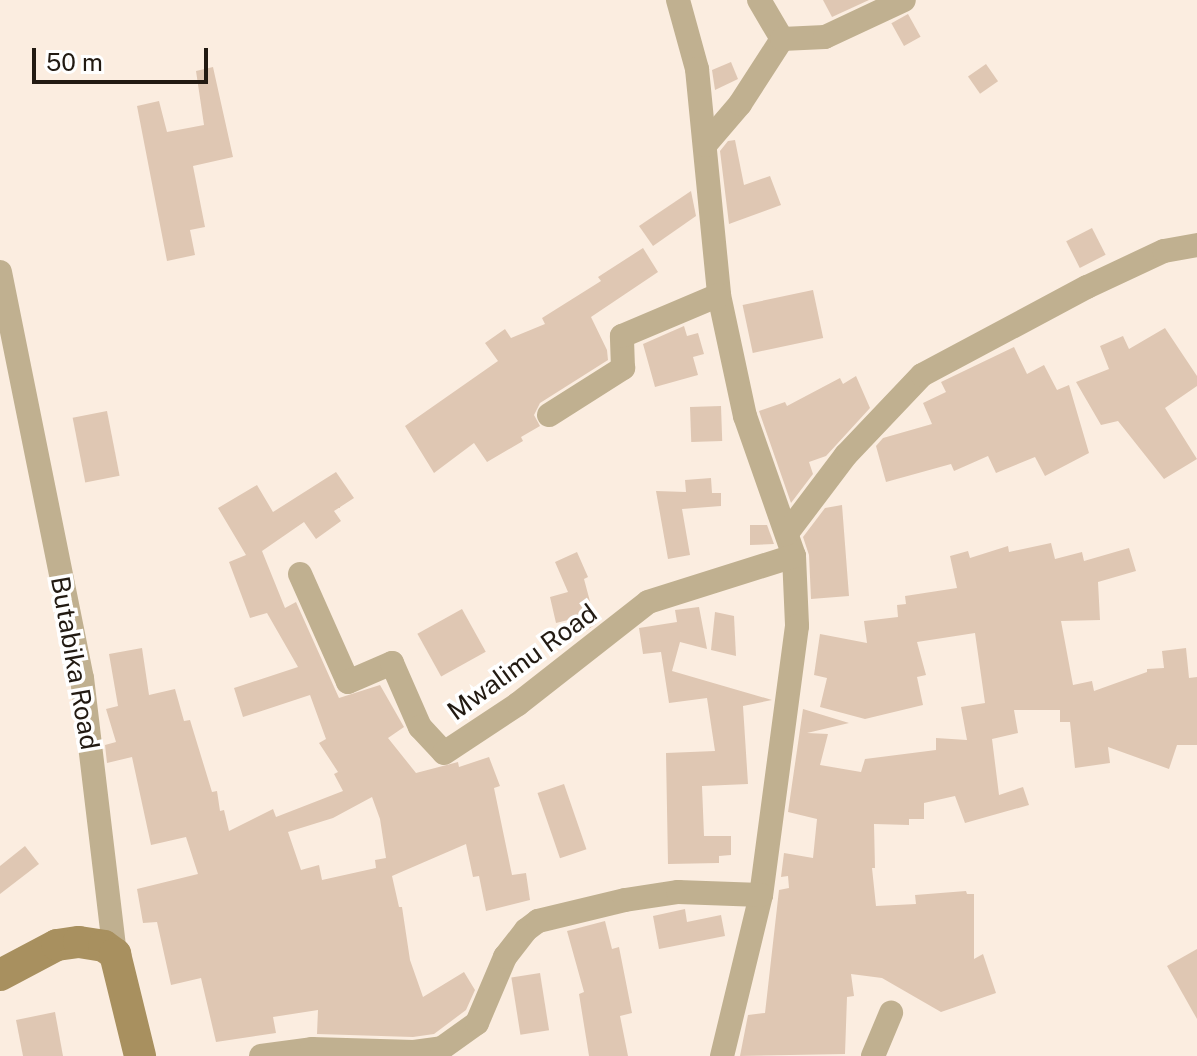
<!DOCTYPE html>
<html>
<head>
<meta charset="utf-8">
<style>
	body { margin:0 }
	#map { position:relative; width:1197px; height:1056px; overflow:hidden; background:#fbede0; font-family:"Public Sans",sans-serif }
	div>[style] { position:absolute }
	.building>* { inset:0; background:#dfc7b3; transform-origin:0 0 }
	.minor>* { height:24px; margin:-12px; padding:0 12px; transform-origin:12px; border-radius:12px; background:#c0b090 }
	.secondary>* { height:32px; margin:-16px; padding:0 16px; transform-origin:16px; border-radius:16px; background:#a8905f }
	span { translate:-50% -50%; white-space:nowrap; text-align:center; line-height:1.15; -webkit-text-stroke:7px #fff; paint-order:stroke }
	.street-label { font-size:26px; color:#221a12 }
	.scale { position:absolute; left:32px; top:48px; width:176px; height:36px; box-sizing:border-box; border:4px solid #221a12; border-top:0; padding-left:10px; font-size:24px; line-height:28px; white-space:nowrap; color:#221a12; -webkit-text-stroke:6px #fff; paint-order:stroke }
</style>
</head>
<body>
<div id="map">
	<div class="building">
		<div style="clip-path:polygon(823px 0,869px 0,832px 17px)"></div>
		<div style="left:908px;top:14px;width:26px;height:19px;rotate:61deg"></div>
		<div style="clip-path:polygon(731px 62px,738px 79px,715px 90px,712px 70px)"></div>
		<div style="left:986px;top:64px;width:21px;height:22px;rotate:55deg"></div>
		<div style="clip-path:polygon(213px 67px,233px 157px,193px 166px,205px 227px,190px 230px,195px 255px,167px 261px,137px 106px,159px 101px,167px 132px,204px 125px,196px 71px)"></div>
		<div style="clip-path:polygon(735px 140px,744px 185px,770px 176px,781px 205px,729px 224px,720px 151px,728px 141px)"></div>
		<div style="clip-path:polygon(691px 191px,696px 216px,653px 246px,639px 226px)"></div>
		<div style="left:1092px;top:228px;width:30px;height:29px;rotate:63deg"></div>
		<div style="clip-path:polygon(643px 248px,658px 272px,591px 317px,607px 350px,608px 360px,540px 403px,534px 415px,540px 426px,521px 437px,523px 441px,487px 462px,474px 443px,434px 473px,405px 426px,498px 361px,485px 343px,505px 329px,511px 338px,545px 324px,542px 318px,601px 281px,598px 277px)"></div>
		<div style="left:813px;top:290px;width:49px;height:72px;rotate:78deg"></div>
		<div style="clip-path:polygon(684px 326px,687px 336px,698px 333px,704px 354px,693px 357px,698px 375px,655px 387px,643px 344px)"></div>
		<div style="clip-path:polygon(1165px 328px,1197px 376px,1197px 386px,1165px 408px,1197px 459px,1164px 479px,1118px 421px,1101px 425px,1076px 382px,1109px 369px,1100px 346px,1123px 336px,1129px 349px)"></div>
		<div style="clip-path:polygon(1014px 347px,1027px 374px,1044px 365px,1057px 390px,1069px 385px,1089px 453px,1045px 476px,1035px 457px,996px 473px,988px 456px,954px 471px,951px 464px,886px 482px,876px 446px,883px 438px,932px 424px,923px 403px,946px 392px,941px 382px)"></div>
		<div style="clip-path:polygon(856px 376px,870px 408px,826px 456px,809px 462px,813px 474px,791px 503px,759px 411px,785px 402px,787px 406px,840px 378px,843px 384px)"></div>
		<div style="left:721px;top:406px;width:35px;height:31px;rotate:88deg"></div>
		<div style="left:107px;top:411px;width:66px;height:35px;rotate:79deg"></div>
		<div style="clip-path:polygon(evenodd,336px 472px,354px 498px,334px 511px,341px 521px,316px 539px,304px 522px,262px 551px,285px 608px,296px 602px,339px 698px,380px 685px,404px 727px,388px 738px,416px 773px,458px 762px,459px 767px,489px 757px,500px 786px,494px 788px,512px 875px,526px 873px,530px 900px,486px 911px,479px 876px,473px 877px,466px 844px,392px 876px,399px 907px,402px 907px,410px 960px,423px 997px,464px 972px,475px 990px,466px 1010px,434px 1034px,413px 1037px,317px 1034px,318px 1010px,273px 1017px,276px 1033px,216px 1042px,201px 978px,171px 985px,157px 922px,143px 923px,137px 889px,198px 874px,186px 837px,151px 845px,132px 757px,107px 763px,105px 745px,116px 742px,106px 709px,118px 706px,109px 654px,142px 648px,149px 695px,175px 689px,184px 721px,190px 720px,212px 792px,217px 791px,220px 811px,224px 810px,229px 831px,273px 809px,276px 817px,343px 791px,334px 774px,338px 772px,319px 743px,326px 739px,310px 695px,243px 717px,234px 688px,298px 667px,267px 613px,250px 618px,229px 562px,246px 555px,218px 508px,257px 485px,273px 512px,336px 472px,372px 797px,380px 819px,386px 858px,375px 860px,376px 868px,322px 880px,319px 865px,301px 870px,288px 832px,333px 818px,372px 797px)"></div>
		<div style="clip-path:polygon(711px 478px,712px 493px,721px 493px,721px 506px,682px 509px,690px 555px,668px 559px,656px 491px,686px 492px,685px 480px)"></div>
		<div style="clip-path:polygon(842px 505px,849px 596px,811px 599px,809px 555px,803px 537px,825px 508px)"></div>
		<div style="clip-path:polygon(750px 525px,767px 525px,774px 544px,750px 545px)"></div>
		<div style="clip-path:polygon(1051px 543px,1055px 559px,1082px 552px,1084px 561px,1129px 548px,1136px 571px,1098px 582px,1100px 620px,1061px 621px,1073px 685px,1092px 681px,1094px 691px,1147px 672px,1147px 669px,1164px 668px,1162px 651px,1186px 648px,1189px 678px,1197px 677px,1197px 745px,1177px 745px,1169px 769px,1108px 747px,1110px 763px,1075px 768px,1070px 722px,1060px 722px,1060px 710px,1014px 710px,1018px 733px,992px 739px,999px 795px,1023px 787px,1029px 805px,965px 823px,955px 796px,924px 803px,924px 819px,909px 819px,909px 825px,874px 824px,875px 868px,872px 868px,876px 906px,916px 904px,915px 895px,966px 891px,967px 894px,974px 894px,974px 959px,983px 954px,996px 993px,941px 1012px,882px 978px,851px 974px,854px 996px,847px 997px,845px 1054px,740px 1056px,748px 1015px,765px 1013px,779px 890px,789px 888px,788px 876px,781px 877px,784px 853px,813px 858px,817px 819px,788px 812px,803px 709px,849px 723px,807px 733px,828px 734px,820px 765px,861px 772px,865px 759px,936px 750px,936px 738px,967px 740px,961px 707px,985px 703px,975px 633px,917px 642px,926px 675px,917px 677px,923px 705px,865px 719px,820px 707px,827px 678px,814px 675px,820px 634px,867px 643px,864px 621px,898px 617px,897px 605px,906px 604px,905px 596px,957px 588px,950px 556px,968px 551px,970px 558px,1008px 546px,1009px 552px)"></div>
		<div style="clip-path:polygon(577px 552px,588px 577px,584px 579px,596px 624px,586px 631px,580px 617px,556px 623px,550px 597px,568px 592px,555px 562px)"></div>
		<div style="clip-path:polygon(699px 607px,707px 649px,680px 642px,672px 671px,772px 700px,743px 706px,748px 784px,702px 786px,704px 836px,731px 836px,731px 855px,719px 856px,719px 863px,668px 864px,666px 753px,715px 751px,707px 698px,669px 703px,661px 652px,643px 654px,639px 628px,677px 622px,675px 610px)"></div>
		<div style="left:462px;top:609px;width:49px;height:51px;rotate:61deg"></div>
		<div style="clip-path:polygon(715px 612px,734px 616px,736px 656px,711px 650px)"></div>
		<div style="left:564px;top:784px;width:69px;height:28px;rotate:71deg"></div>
		<div style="clip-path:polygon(25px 846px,39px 864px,0 894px,0 866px)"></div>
		<div style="clip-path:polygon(685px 909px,687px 922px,721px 915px,725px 936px,659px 949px,653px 916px)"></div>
		<div style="clip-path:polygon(605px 921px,612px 949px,619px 947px,632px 1013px,620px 1016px,628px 1056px,589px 1056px,579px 994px,584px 992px,567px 931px)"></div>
		<div style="clip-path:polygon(1197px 949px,1197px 1019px,1167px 966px)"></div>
		<div style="left:540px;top:973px;width:58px;height:29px;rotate:81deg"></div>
		<div style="clip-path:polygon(55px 1012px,63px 1056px,23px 1056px,16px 1020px)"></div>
	</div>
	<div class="minor">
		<div style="left:678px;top:0;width:72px;rotate:74.6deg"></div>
		<div style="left:697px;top:69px;width:227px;rotate:84.4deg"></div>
		<div style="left:719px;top:295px;width:124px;rotate:77.9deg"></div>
		<div style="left:745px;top:416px;width:148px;rotate:70.7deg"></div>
		<div style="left:794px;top:556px;width:70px;rotate:87.5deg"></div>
		<div style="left:797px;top:626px;width:271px;rotate:97.6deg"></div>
		<div style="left:761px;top:895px;width:166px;rotate:103.6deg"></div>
		<div style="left:759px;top:0;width:45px;rotate:59.5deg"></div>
		<div style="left:705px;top:145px;width:54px;rotate:-49.5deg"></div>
		<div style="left:740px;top:104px;width:77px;rotate:-57.1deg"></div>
		<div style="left:782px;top:39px;width:43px;rotate:-2.7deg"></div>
		<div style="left:825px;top:37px;width:87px;rotate:-25.1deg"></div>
		<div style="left:0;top:272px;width:414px;rotate:78.6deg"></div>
		<div style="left:82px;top:678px;width:278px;rotate:83.2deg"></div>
		<div style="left:549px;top:415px;width:88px;rotate:-32.4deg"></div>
		<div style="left:623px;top:368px;width:32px;rotate:-92deg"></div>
		<div style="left:622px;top:336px;width:105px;rotate:-22.9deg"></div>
		<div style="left:787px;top:533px;width:98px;rotate:-52.9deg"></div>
		<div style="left:846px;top:455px;width:110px;rotate:-46.5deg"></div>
		<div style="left:922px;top:375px;width:187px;rotate:-28.1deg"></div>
		<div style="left:1087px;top:287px;width:85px;rotate:-25.1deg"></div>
		<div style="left:1164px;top:251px;width:34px;rotate:-10deg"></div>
		<div style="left:300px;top:574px;width:118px;rotate:66deg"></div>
		<div style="left:348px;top:682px;width:48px;rotate:-23.4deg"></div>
		<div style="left:392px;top:663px;width:70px;rotate:66.4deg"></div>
		<div style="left:420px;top:727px;width:35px;rotate:47deg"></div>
		<div style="left:444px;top:753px;width:89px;rotate:-33.5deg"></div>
		<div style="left:518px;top:704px;width:165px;rotate:-38.1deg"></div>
		<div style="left:648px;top:602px;width:153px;rotate:-17.5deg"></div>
		<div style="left:261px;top:1056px;width:51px;rotate:-7.8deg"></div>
		<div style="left:312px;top:1049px;width:102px;rotate:1.7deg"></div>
		<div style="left:414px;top:1052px;width:28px;rotate:-8deg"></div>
		<div style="left:442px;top:1048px;width:43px;rotate:-35.5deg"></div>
		<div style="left:477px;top:1023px;width:72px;rotate:-67deg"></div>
		<div style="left:505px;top:957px;width:34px;rotate:-52deg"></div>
		<div style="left:526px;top:930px;width:15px;rotate:-37deg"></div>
		<div style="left:538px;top:921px;width:89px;rotate:-13.6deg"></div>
		<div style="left:625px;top:900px;width:54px;rotate:-8.6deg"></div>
		<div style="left:678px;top:892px;width:83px;rotate:2.1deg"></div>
		<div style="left:873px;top:1056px;width:47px;rotate:-67.3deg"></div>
	</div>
	<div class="secondary">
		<div style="left:0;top:975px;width:64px;rotate:-27.8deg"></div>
		<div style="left:57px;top:945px;width:22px;rotate:-8deg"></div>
		<div style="left:79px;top:942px;width:25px;rotate:9deg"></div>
		<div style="left:104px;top:946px;width:14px;rotate:36deg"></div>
		<div style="left:115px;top:954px;width:105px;rotate:76.2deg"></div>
	</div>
	<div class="street-label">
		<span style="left:522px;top:662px;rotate:-36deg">Mwalimu Road</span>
		<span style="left:75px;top:663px;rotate:80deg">Butabika Road</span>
	</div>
	<div class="scale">50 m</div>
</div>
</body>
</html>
